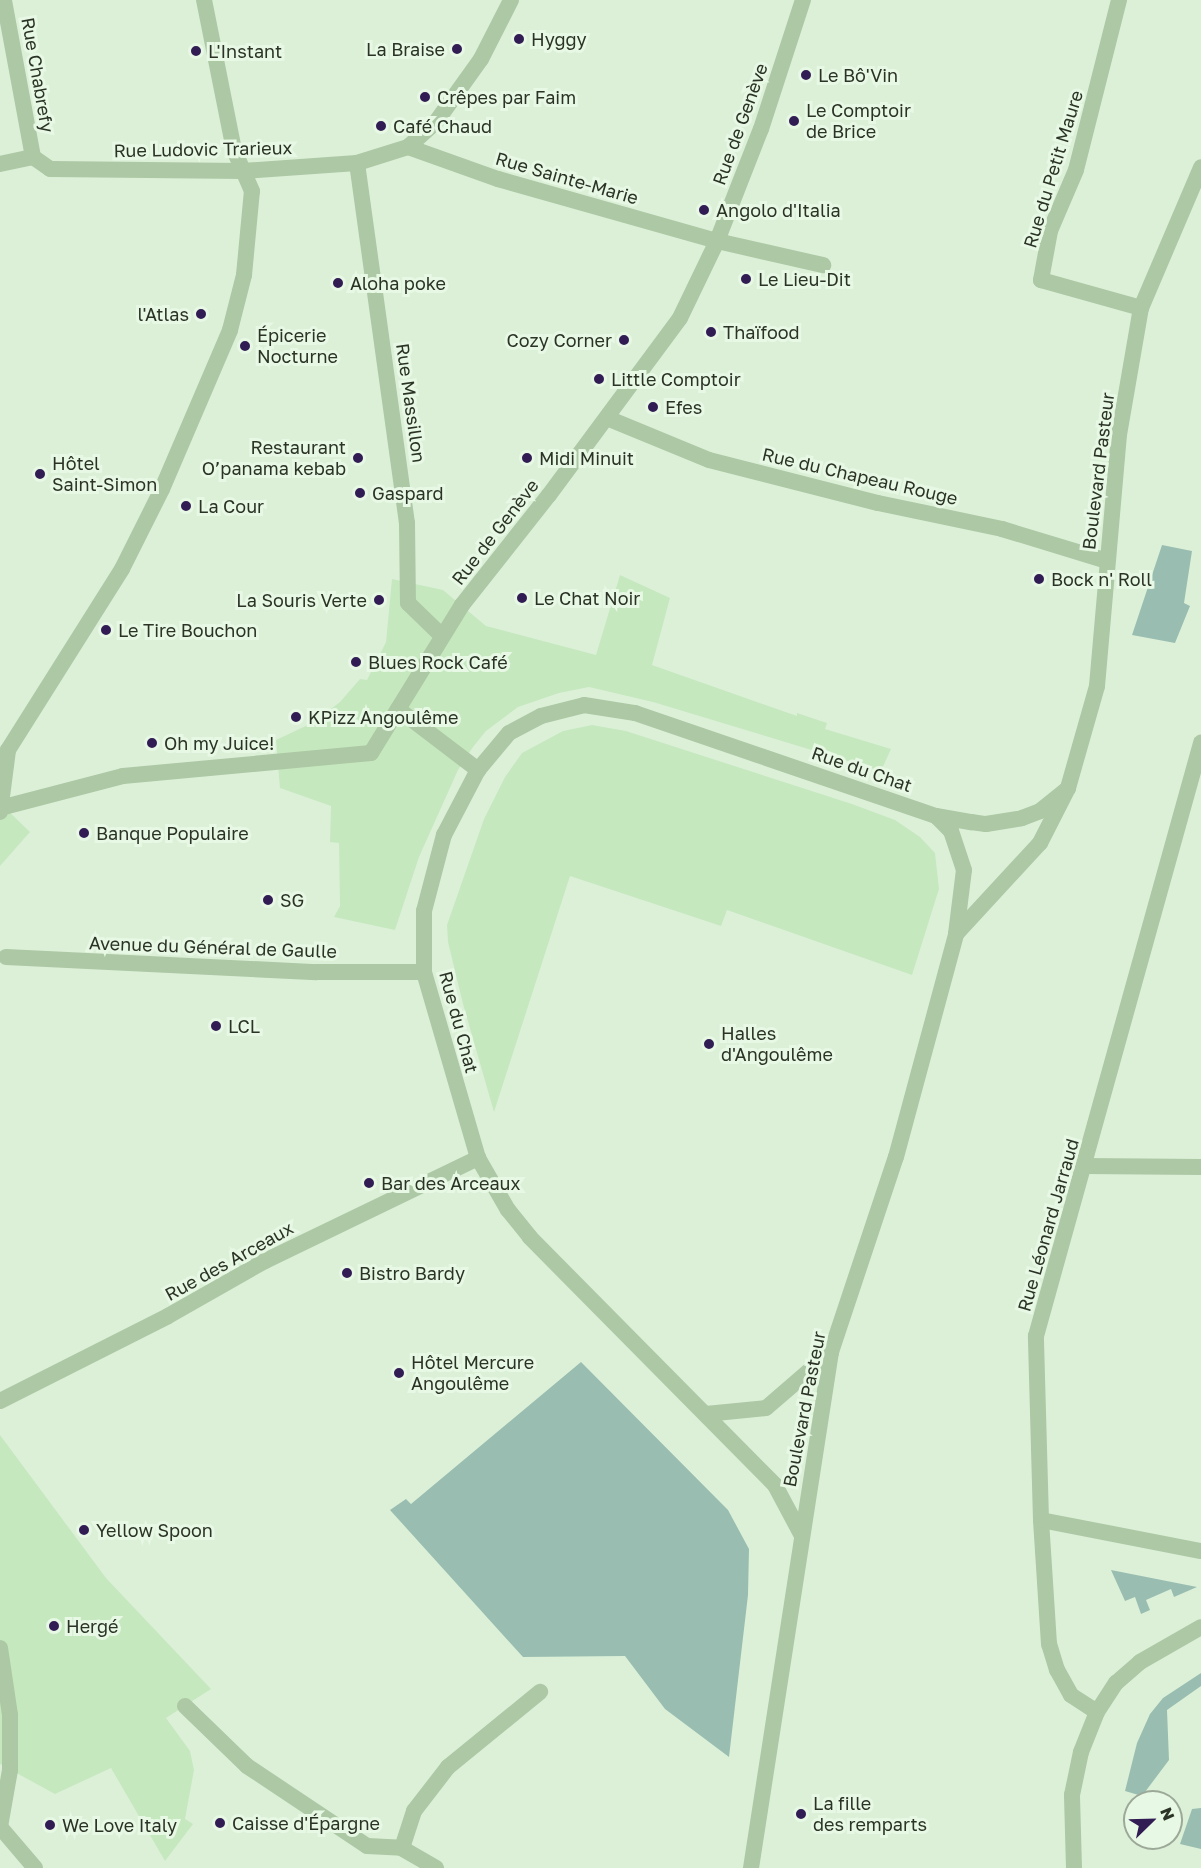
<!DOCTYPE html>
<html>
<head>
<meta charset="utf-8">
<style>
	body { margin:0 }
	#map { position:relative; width:1201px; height:1868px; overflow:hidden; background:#dcf0d8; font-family:"Golos Text",sans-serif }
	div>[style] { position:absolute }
	.green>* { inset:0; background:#99beb1 }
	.plaza>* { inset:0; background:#c5e8bf }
	.service>* { height:16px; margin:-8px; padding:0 8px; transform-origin:8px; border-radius:8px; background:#adc8a4 }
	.pedestrian>* { height:16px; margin:-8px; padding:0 8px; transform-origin:8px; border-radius:8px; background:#adc8a4 }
	.minor>* { height:16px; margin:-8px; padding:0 8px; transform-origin:8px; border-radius:8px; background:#adc8a4 }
	.tertiary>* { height:16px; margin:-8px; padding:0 8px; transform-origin:8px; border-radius:8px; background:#adc8a4 }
	.dots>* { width:16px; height:16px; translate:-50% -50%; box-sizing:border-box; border:3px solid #e7f8e4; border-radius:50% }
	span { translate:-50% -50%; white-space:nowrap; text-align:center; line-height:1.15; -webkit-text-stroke:6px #e7f8e4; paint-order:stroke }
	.poi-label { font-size:18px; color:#2b3326 }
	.left { translate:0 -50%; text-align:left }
	.right { translate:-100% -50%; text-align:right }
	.street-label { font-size:18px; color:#2b3326 }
	.north { position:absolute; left:1123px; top:1790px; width:60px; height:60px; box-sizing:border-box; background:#e7f8e4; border:2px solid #9ca998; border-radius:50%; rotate:67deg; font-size:16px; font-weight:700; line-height:24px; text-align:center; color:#2b3326 }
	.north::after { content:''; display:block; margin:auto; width:21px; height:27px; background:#311d53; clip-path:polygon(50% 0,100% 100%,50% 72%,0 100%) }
</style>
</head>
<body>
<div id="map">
	<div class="green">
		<div style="clip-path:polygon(1162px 545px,1192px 551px,1184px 603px,1190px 606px,1175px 643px,1132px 635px)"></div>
		<div style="clip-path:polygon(581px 1362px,728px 1510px,749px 1549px,748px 1595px,729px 1757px,665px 1709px,625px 1656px,523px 1657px,390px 1510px,406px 1499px,411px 1504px)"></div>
		<div style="clip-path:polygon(1111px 1570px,1197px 1587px,1174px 1597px,1171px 1589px,1146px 1600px,1150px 1610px,1141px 1614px,1135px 1597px,1125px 1601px)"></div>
		<div style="clip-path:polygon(1201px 1673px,1201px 1686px,1167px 1710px,1169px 1760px,1142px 1796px,1125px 1791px,1137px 1743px,1150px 1714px,1163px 1698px)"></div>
		<div style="clip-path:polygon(1201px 1808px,1201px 1849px,1180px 1844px,1192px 1809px)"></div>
	</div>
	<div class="plaza">
		<div style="clip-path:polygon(620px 575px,670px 598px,652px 665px,797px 716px,797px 713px,827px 723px,825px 729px,891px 749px,881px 771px,653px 702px,589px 687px,559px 693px,518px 707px,486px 731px,473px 747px,458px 770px,419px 857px,395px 930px,334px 917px,340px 906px,339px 843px,330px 842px,331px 806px,280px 788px,276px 740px,314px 722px,340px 702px,360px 679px,367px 680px,386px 642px,392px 579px,443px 590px,486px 626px,596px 655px)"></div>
		<div style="clip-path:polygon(592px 725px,626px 731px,852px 804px,895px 820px,920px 837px,935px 853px,939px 889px,912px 975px,727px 910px,721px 926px,570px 876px,494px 1112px,463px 1004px,448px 942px,447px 925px,484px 819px,505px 777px,522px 753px,563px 731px)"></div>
		<div style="clip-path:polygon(0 803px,30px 832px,0 866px)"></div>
		<div style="clip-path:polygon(0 1435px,106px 1578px,211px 1689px,166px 1718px,190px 1751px,194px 1770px,185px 1819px,193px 1824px,165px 1861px,111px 1768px,55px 1794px,0 1764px)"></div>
	</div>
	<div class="service">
		<div style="left:717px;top:241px;width:109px;rotate:12.8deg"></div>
	</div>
	<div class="pedestrian">
		<div style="left:408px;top:147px;width:96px;rotate:19.6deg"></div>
		<div style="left:498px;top:179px;width:228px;rotate:15.8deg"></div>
		<div style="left:33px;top:157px;width:21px;rotate:35deg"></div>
		<div style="left:50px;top:169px;width:193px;rotate:0.6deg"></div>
		<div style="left:243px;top:171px;width:114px;rotate:-4deg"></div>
		<div style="left:357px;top:163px;width:53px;rotate:-17.4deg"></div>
		<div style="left:408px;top:147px;width:38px;rotate:-42deg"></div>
		<div style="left:436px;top:122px;width:77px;rotate:-54.5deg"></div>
		<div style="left:481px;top:59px;width:66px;rotate:-63deg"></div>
		<div style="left:357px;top:163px;width:363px;rotate:82.1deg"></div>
		<div style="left:407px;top:523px;width:80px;rotate:89.3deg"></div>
		<div style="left:408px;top:603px;width:47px;rotate:44.1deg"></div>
		<div style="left:398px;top:709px;width:101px;rotate:37.3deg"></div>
		<div style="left:4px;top:807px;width:123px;rotate:-14.6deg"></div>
		<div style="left:123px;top:776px;width:249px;rotate:-5.3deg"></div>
		<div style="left:371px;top:753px;width:174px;rotate:-58.4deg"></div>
		<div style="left:462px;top:605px;width:140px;rotate:-51.7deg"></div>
		<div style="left:549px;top:495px;width:220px;rotate:-53.5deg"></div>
		<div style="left:680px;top:318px;width:85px;rotate:-64.3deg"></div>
		<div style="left:717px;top:241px;width:120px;rotate:-68.6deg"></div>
		<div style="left:761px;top:129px;width:136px;rotate:-72deg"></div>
		<div style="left:0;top:812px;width:63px;rotate:-82.6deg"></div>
		<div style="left:8px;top:750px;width:214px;rotate:-57.8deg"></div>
		<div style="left:122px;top:569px;width:89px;rotate:-63.4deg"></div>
		<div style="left:162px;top:489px;width:173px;rotate:-66.8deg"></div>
		<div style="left:230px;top:330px;width:57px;rotate:-75.7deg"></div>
		<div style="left:244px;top:275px;width:84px;rotate:-84.6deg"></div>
		<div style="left:252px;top:191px;width:45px;rotate:-113.7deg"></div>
		<div style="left:234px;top:150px;width:153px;rotate:-101.3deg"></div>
		<div style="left:0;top:1401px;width:188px;rotate:-26.8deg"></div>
		<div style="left:168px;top:1316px;width:112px;rotate:-29.6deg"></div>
		<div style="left:265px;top:1261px;width:237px;rotate:-25.8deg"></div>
		<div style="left:0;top:1648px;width:68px;rotate:81.5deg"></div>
		<div style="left:10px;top:1715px;width:55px;rotate:90deg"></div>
		<div style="left:10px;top:1770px;width:58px;rotate:100deg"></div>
		<div style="left:185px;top:1706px;width:86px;rotate:44.1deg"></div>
		<div style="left:247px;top:1766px;width:144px;rotate:33.7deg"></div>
		<div style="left:367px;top:1846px;width:35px;rotate:3deg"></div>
		<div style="left:0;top:1827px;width:54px;rotate:49.5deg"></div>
	</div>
	<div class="minor">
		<div style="left:1119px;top:0;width:175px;rotate:104.2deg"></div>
		<div style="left:1076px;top:170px;width:66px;rotate:113.1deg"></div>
		<div style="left:1050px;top:231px;width:50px;rotate:100.4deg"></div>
		<div style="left:1041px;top:280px;width:104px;rotate:15.6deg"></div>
		<div style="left:0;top:164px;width:34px;rotate:-12deg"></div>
		<div style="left:33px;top:157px;width:160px;rotate:-100.5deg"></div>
		<div style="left:607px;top:418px;width:110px;rotate:22.4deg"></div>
		<div style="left:709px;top:460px;width:174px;rotate:14.3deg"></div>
		<div style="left:878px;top:503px;width:127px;rotate:11.8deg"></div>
		<div style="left:1002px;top:529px;width:110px;rotate:16.9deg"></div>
		<div style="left:1084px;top:1166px;width:117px;rotate:0.5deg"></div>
		<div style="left:1041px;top:1520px;width:163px;rotate:11deg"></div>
		<div style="left:1097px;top:1712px;width:31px;rotate:-147deg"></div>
		<div style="left:1071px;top:1695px;width:29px;rotate:-119deg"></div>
		<div style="left:1057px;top:1670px;width:27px;rotate:-107deg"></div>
		<div style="left:1049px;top:1644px;width:124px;rotate:-93.7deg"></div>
		<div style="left:1041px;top:1520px;width:184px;rotate:-91.6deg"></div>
		<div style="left:1036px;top:1336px;width:616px;rotate:-74.45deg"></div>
		<div style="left:436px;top:1868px;width:39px;rotate:-150deg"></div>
		<div style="left:402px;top:1848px;width:39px;rotate:-72deg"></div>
		<div style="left:414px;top:1811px;width:56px;rotate:-52.3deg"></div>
		<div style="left:448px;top:1767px;width:119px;rotate:-39.2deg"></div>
	</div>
	<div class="tertiary">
		<div style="left:956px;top:934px;width:124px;rotate:-47.3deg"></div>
		<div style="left:1040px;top:843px;width:62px;rotate:-63deg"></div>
		<div style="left:1068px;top:788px;width:106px;rotate:-74.1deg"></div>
		<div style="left:1097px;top:686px;width:252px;rotate:-85deg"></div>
		<div style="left:1119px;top:435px;width:129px;rotate:-80.2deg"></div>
		<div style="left:1141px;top:308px;width:153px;rotate:-66.9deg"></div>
		<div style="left:6px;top:957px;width:311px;rotate:2.8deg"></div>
		<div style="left:317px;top:972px;width:107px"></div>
		<div style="left:706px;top:1414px;width:60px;rotate:-5.7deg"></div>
		<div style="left:766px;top:1408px;width:86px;rotate:-40.7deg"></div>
		<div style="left:801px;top:1534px;width:55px;rotate:-118deg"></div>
		<div style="left:775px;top:1485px;width:349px;rotate:-134.7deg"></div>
		<div style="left:530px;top:1237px;width:35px;rotate:-129deg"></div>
		<div style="left:508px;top:1210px;width:60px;rotate:-120deg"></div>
		<div style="left:478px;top:1158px;width:194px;rotate:-106.2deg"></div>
		<div style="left:424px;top:972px;width:61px;rotate:-90deg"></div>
		<div style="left:424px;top:911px;width:79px;rotate:-75.3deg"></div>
		<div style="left:444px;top:835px;width:73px;rotate:-62.4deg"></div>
		<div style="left:478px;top:770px;width:48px;rotate:-50deg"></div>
		<div style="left:509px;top:733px;width:36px;rotate:-28deg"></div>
		<div style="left:541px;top:716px;width:44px;rotate:-14.3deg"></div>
		<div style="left:584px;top:705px;width:52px;rotate:8.9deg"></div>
		<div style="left:635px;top:713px;width:318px;rotate:18.9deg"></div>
		<div style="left:936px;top:816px;width:36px;rotate:10deg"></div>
		<div style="left:971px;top:822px;width:15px;rotate:8deg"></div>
		<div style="left:986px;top:824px;width:36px;rotate:-9deg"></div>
		<div style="left:1022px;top:818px;width:19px;rotate:-21deg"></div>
		<div style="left:1040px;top:811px;width:36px;rotate:-39deg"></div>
		<div style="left:751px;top:1868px;width:522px;rotate:-81.19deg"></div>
		<div style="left:831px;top:1352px;width:206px;rotate:-71.6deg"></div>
		<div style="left:896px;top:1157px;width:231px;rotate:-74.9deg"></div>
		<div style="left:956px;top:934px;width:64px;rotate:-82.9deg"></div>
		<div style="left:964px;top:870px;width:41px;rotate:-108.4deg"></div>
		<div style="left:951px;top:831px;width:21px;rotate:-135deg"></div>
		<div style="left:1074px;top:1868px;width:73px;rotate:-91.6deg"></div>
		<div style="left:1072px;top:1795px;width:44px;rotate:-78.2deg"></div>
		<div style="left:1081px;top:1752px;width:43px;rotate:-68.2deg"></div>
		<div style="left:1097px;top:1712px;width:35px;rotate:-57deg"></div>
		<div style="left:1116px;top:1683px;width:32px;rotate:-41deg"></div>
		<div style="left:1140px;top:1662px;width:70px;rotate:-29.8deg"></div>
	</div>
	<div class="dots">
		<div style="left:519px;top:39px;background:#311d53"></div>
		<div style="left:457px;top:49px;background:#311d53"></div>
		<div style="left:196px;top:51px;background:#311d53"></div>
		<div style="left:806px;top:75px;background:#311d53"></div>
		<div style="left:425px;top:97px;background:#311d53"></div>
		<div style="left:794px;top:121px;background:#311d53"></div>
		<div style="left:381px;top:126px;background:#311d53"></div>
		<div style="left:704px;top:210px;background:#311d53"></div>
		<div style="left:746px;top:279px;background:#311d53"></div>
		<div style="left:338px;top:283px;background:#311d53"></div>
		<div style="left:201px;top:314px;background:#311d53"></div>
		<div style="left:711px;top:332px;background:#311d53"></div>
		<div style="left:624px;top:340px;background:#311d53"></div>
		<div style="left:245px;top:346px;background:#311d53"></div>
		<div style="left:599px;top:379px;background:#311d53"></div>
		<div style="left:653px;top:407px;background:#311d53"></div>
		<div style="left:358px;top:458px;background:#311d53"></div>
		<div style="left:527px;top:458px;background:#311d53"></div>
		<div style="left:40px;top:474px;background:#311d53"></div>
		<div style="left:360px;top:493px;background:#311d53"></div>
		<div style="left:186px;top:506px;background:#311d53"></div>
		<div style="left:1039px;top:579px;background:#311d53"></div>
		<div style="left:522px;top:598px;background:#311d53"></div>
		<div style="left:379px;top:600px;background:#311d53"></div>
		<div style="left:106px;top:630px;background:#311d53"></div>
		<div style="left:356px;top:662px;background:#311d53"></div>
		<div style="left:296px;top:717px;background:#311d53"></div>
		<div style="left:152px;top:743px;background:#311d53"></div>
		<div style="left:84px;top:833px;background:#311d53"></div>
		<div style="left:268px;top:900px;background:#311d53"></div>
		<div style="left:216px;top:1026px;background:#311d53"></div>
		<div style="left:709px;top:1044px;background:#311d53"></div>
		<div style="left:369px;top:1183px;background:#311d53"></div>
		<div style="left:347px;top:1273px;background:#311d53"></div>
		<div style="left:399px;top:1373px;background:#311d53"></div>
		<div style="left:84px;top:1530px;background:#311d53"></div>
		<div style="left:54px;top:1626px;background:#311d53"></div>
		<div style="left:801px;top:1814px;background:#311d53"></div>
		<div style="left:220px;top:1823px;background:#311d53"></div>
		<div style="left:50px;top:1825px;background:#311d53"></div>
	</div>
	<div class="poi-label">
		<span class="left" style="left:531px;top:39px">Hyggy</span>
		<span class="right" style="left:445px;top:49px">La Braise</span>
		<span class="left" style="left:208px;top:51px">L'Instant</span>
		<span class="left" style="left:818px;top:75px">Le Bô'Vin</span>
		<span class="left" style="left:437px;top:97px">Crêpes par Faim</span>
		<span class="left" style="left:806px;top:121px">Le Comptoir<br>de Brice</span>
		<span class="left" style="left:393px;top:126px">Café Chaud</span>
		<span class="left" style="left:716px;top:210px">Angolo d'Italia</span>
		<span class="left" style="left:758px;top:279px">Le Lieu-Dit</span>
		<span class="left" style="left:350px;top:283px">Aloha poke</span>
		<span class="right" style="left:189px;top:314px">l'Atlas</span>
		<span class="left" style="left:723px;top:332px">Thaïfood</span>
		<span class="left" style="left:257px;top:346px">Épicerie<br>Nocturne</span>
		<span class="right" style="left:612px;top:340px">Cozy Corner</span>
		<span class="left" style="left:611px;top:379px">Little Comptoir</span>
		<span class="left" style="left:665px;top:407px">Efes</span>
		<span class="right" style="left:346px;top:458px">Restaurant<br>O’panama kebab</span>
		<span class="left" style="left:539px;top:458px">Midi Minuit</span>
		<span class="left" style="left:52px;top:474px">Hôtel<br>Saint-Simon</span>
		<span class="left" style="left:372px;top:493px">Gaspard</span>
		<span class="left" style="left:198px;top:506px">La Cour</span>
		<span class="left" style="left:1051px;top:579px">Bock n' Roll</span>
		<span class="left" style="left:534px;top:598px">Le Chat Noir</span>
		<span class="right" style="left:367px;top:600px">La Souris Verte</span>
		<span class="left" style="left:118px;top:630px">Le Tire Bouchon</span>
		<span class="left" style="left:368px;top:662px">Blues Rock Café</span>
		<span class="left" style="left:308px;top:717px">KPizz Angoulême</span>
		<span class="left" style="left:164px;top:743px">Oh my Juice!</span>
		<span class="left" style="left:96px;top:833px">Banque Populaire</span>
		<span class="left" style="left:280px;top:900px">SG</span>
		<span class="left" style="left:228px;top:1026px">LCL</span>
		<span class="left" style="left:721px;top:1044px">Halles<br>d'Angoulême</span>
		<span class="left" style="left:381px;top:1183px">Bar des Arceaux</span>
		<span class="left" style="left:359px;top:1273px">Bistro Bardy</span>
		<span class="left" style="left:411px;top:1373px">Hôtel Mercure<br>Angoulême</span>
		<span class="left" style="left:96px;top:1530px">Yellow Spoon</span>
		<span class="left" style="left:66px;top:1626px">Hergé</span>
		<span class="left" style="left:813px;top:1814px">La fille<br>des remparts</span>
		<span class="left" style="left:232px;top:1823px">Caisse d'Épargne</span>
		<span class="left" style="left:62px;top:1825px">We Love Italy</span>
	</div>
	<div class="street-label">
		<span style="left:38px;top:75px;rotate:80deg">Rue Chabrefy</span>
		<span style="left:740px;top:124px;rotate:-70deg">Rue de Genève</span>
		<span style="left:203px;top:149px;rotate:-1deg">Rue Ludovic Trarieux</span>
		<span style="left:1053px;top:169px;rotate:-73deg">Rue du Petit Maure</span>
		<span style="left:567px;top:178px;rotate:16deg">Rue Sainte-Marie</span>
		<span style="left:411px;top:403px;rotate:82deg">Rue Massillon</span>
		<span style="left:1098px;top:471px;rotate:-83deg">Boulevard Pasteur</span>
		<span style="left:860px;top:476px;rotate:13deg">Rue du Chapeau Rouge</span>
		<span style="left:495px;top:532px;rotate:-52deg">Rue de Genève</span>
		<span style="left:862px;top:769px;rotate:19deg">Rue du Chat</span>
		<span style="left:213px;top:947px;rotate:2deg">Avenue du Général de Gaulle</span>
		<span style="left:459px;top:1022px;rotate:75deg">Rue du Chat</span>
		<span style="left:1048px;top:1225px;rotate:-74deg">Rue Léonard Jarraud</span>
		<span style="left:229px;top:1261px;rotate:-29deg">Rue des Arceaux</span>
		<span style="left:804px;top:1409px;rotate:-79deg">Boulevard Pasteur</span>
	</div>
	<div class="north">N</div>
</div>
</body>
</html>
